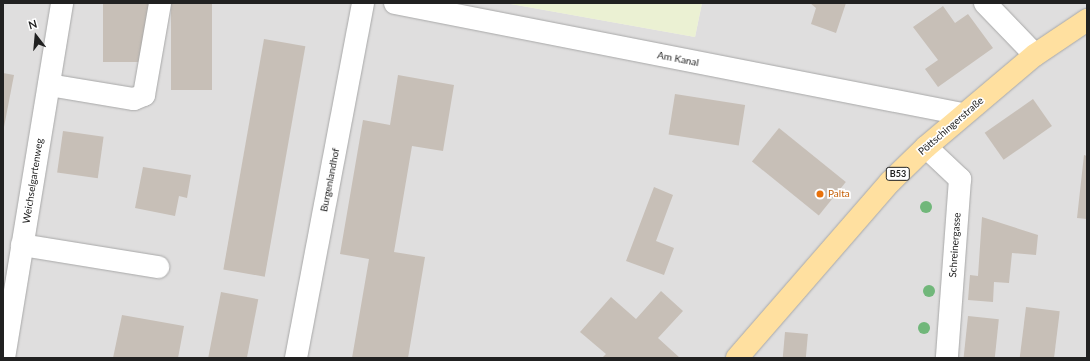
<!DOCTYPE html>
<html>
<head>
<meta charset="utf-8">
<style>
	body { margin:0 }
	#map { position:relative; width:1090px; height:361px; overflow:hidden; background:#f2f0e8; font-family:Lato,sans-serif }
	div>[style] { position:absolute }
	.residential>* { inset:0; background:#dfdede }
	.farmland>* { inset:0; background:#ebf1d3 }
	.building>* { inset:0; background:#c7bfb7; transform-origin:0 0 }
	.roads { filter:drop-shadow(0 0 1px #a8a8a8) drop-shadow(0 0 1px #a8a8a8) }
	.minor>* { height:22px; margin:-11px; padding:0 11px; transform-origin:11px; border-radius:11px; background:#fff }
	.major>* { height:22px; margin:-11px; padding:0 11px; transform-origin:11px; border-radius:11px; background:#ffe0a0 }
	.trees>* { width:12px; height:12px; margin:-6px; border-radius:50%; background:#71b77a }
	.dots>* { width:11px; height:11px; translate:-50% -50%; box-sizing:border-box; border:2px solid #fff; border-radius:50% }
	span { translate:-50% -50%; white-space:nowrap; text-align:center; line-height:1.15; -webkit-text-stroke:3.5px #fff; paint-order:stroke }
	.shield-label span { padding:1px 3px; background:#fff; border:1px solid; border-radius:3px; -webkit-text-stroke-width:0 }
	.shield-label { font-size:9px; color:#212121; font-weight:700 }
	.street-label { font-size:10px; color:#212121 }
	.food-label { font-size:10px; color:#c56008 }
	.left { translate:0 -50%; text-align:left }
	.frame { position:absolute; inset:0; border:4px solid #212121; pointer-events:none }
	.north { position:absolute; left:16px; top:16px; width:40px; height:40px; -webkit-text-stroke:3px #fff; paint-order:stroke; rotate:344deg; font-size:11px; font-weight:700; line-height:16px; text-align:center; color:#212121 }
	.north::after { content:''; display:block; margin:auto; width:14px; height:18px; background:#212121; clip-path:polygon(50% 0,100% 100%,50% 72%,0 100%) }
</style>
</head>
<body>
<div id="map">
	<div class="residential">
		<div style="clip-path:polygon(3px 3px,505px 3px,695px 37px,702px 3px,1087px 3px,1087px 358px,3px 358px)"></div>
	</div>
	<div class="farmland">
		<div style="clip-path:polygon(505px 3px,702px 3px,695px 37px)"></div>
	</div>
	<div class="building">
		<div style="left:103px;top:3px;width:47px;height:59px"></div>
		<div style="left:171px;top:3px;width:41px;height:87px"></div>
		<div style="clip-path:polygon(810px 3px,846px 3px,836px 33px,811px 24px,816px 8px)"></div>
		<div style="clip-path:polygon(943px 6px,955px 23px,968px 14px,993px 48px,938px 87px,925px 69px,938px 60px,913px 27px)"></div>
		<div style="left:264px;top:39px;width:42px;height:234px;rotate:10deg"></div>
		<div style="clip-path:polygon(3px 73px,14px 75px,4px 127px,3px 127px)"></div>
		<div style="clip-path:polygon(398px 75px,454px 85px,443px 151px,412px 146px,394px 252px,425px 257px,408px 358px,352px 358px,369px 259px,340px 254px,363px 120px,390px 125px)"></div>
		<div style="left:675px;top:94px;width:71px;height:41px;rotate:9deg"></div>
		<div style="left:1033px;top:99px;width:33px;height:59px;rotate:55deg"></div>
		<div style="left:779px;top:128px;width:86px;height:43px;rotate:39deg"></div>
		<div style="left:63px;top:131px;width:41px;height:42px;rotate:8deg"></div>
		<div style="clip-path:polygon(1084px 155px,1087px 156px,1087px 219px,1077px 218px)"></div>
		<div style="clip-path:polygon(143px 167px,191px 175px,187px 198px,179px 196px,175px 216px,135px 208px)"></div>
		<div style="clip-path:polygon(654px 187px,673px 195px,656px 241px,674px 248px,664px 275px,626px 261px)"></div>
		<div style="clip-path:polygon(982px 217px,1038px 235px,1036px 255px,1012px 253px,1009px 283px,994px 282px,993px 302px,968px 300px,970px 275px,978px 276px)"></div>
		<div style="clip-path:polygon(661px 291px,683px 311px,658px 338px,680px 358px,602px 358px,606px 354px,580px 332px,611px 297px,636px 319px)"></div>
		<div style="left:221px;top:292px;width:38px;height:67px;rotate:11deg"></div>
		<div style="left:1026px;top:307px;width:34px;height:51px;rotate:7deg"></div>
		<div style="clip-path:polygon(122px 315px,184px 326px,178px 358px,113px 358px)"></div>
		<div style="left:968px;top:316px;width:31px;height:42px;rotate:6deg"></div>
		<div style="left:785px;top:332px;width:23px;height:26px;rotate:5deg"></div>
	</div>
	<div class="roads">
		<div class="minor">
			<div style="left:395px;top:3px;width:578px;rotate:11.08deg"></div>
			<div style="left:985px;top:3px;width:72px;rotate:46.1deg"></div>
			<div style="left:49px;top:85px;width:86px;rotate:9.4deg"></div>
			<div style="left:134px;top:99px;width:11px;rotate:-22deg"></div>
			<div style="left:144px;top:95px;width:93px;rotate:-80.1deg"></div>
			<div style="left:926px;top:147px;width:47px;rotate:43.3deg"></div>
			<div style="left:960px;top:179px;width:179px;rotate:94.2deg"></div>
			<div style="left:22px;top:245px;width:138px;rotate:9.2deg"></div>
			<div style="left:4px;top:358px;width:360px;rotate:-80.7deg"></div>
			<div style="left:296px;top:358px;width:361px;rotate:-79.3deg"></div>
		</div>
		<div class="major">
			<div style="left:737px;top:358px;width:233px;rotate:-49deg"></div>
			<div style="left:890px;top:182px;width:50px;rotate:-44.2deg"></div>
			<div style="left:926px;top:147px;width:143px;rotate:-40.2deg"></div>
			<div style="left:1035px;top:55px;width:63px;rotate:-33.9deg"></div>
		</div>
	</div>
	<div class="trees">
		<div style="left:926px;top:207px"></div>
		<div style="left:929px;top:291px"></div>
		<div style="left:924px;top:328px"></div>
	</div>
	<div class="dots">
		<div style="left:820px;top:194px;background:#e8710a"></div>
	</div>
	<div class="shield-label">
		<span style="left:898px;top:174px">B53</span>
	</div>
	<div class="street-label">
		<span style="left:678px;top:59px;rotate:11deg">Am Kanal</span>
		<span style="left:951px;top:126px;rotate:-41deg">Pöttschingerstraße</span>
		<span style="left:330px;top:180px;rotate:-79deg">Burgenlandhof</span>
		<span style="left:33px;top:181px;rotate:-81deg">Weichselgartenweg</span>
		<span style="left:955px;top:245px;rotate:-86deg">Schreinergasse</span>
	</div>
	<div class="food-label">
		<span class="left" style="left:828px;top:194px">Palta</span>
	</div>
	<div class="frame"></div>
	<div class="north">N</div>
</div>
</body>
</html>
